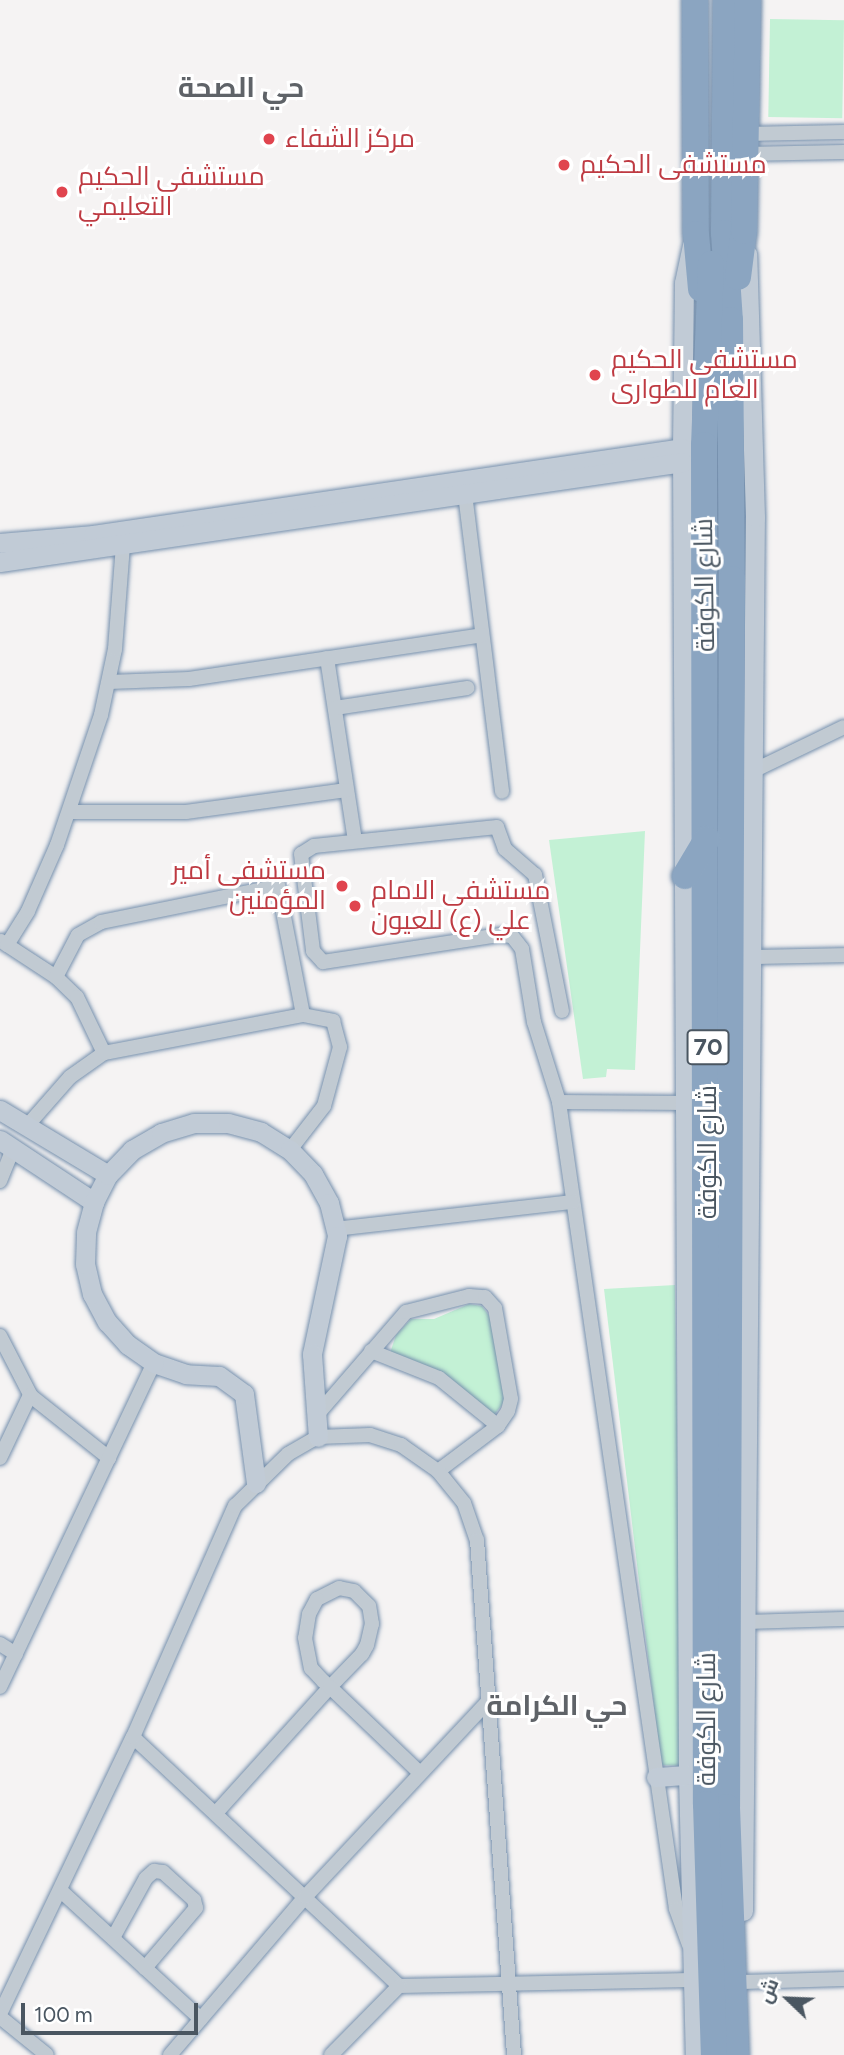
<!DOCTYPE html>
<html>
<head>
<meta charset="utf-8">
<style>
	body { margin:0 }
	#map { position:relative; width:844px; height:2055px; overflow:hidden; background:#f5f3f3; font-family:Figtree,Cairo,sans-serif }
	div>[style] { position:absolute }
	.green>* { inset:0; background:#c3f1d5; transform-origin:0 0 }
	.roads { filter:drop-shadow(0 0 2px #7690ad) drop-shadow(0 0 2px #7690ad) }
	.street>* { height:14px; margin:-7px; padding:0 7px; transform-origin:7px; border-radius:7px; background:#c1cad2 }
	.secondary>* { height:19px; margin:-9.5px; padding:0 9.5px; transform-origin:9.5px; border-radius:9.5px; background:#c1cbd6 }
	.highway>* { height:26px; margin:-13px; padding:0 13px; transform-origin:13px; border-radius:13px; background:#8ba5c1 }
	.dots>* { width:19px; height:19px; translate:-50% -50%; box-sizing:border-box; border:4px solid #fff; border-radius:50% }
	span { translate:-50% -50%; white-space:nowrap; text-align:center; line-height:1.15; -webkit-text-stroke:6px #fff; paint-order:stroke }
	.shield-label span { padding:2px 5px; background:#fff; border:2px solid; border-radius:5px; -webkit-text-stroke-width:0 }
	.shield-label { font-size:24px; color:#4a5661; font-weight:700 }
	.health-label { font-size:26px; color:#be3a42 }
	.left { translate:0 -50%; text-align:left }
	.right { translate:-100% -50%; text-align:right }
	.street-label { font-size:26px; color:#4a5661 }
	.neighbourhood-label { font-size:28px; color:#5f6368; font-weight:700 }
	.north { position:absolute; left:753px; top:1964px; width:70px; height:70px; -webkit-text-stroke:5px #fff; paint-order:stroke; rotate:293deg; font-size:19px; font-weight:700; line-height:28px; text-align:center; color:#4a5661 }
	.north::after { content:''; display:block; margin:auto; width:24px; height:32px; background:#4a5661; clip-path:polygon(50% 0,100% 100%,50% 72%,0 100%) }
	.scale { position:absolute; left:21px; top:2003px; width:177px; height:32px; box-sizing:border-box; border:4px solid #4a5661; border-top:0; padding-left:9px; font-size:21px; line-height:24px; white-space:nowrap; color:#4a5661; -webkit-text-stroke:5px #fff; paint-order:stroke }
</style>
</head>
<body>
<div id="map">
	<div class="green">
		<div style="left:770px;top:19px;width:74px;height:98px;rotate:1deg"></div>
		<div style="clip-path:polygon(645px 831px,635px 1070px,607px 1069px,606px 1077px,583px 1079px,549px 840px)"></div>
		<div style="clip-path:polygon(675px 1285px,682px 1766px,661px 1765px,604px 1289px)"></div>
		<div style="clip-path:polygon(469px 1304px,482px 1306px,490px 1317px,506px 1400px,494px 1415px,437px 1371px,390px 1353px,396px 1335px,411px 1319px,434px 1319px)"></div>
	</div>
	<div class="roads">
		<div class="street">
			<div style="left:745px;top:134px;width:99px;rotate:-1.2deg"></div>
			<div style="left:745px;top:154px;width:99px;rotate:-1.2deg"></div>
			<div style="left:465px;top:494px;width:300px;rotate:82.9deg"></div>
			<div style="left:327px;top:658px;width:185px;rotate:81.3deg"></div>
			<div style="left:109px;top:682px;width:80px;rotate:-2.1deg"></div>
			<div style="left:189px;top:679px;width:296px;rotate:-8.5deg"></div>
			<div style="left:335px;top:708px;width:134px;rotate:-8.6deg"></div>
			<div style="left:751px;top:772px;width:103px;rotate:-25.8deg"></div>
			<div style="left:70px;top:812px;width:116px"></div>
			<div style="left:186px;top:812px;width:162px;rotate:-7.8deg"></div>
			<div style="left:1px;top:941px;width:66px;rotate:33.2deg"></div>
			<div style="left:56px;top:977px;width:29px;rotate:44deg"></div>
			<div style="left:77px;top:997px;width:62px;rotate:64.3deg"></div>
			<div style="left:7px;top:945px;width:40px;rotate:-58deg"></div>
			<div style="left:28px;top:911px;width:72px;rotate:-66.3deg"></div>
			<div style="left:57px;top:845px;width:137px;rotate:-71.3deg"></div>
			<div style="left:101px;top:715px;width:67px;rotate:-78deg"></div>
			<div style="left:115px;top:649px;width:104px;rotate:-85.6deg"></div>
			<div style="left:750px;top:957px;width:94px;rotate:-1.2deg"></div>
			<div style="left:56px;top:977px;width:47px;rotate:-62.4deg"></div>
			<div style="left:78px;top:935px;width:26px;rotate:-29deg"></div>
			<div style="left:101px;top:922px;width:181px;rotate:-11.5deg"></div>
			<div style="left:278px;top:886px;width:131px;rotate:79deg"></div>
			<div style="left:562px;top:1011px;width:139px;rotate:-101.2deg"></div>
			<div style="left:535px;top:875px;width:40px;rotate:-139deg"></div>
			<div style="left:505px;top:849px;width:23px;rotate:-110deg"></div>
			<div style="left:497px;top:827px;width:184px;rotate:174.1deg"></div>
			<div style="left:314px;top:846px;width:15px;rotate:148deg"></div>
			<div style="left:301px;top:854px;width:98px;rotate:82.9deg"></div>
			<div style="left:313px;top:951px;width:15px;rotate:48deg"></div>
			<div style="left:323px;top:962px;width:179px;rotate:-8.7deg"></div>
			<div style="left:500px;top:935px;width:12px;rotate:5deg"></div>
			<div style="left:512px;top:936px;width:16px;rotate:52deg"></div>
			<div style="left:522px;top:949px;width:74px;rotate:80.7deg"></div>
			<div style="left:534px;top:1022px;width:84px;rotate:72.6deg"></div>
			<div style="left:559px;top:1102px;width:815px;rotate:81.75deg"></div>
			<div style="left:676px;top:1909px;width:38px;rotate:70deg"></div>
			<div style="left:559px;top:1102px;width:129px;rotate:0.4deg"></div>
			<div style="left:27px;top:1126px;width:65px;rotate:-48.7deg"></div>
			<div style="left:70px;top:1077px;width:42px;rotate:-35.2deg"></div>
			<div style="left:104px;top:1053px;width:203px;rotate:-10.8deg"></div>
			<div style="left:303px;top:1015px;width:31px;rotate:11deg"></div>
			<div style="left:333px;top:1021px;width:27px;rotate:75deg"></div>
			<div style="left:340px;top:1047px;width:61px;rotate:105.2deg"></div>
			<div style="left:324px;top:1106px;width:56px;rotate:127.7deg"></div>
			<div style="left:0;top:1181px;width:35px;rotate:-68deg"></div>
			<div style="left:335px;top:1229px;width:239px;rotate:-6.5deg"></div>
			<div style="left:0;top:1336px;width:68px;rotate:62.7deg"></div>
			<div style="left:31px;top:1396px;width:100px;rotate:38.5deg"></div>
			<div style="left:371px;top:1351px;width:73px;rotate:21.7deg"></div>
			<div style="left:439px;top:1378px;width:76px;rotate:39.1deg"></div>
			<div style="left:316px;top:1416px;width:138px;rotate:-49.1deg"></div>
			<div style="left:406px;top:1312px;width:65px;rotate:-14.3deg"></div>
			<div style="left:469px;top:1296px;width:16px;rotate:4deg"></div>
			<div style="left:485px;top:1297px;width:15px;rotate:48deg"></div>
			<div style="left:495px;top:1308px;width:92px;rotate:80deg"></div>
			<div style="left:511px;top:1399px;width:12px;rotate:104deg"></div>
			<div style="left:508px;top:1411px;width:18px;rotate:124deg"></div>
			<div style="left:498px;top:1426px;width:75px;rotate:143.1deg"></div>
			<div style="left:0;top:1458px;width:70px;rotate:-64.5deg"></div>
			<div style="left:745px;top:1622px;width:99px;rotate:-1.7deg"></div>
			<div style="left:0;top:1644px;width:19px;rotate:32deg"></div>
			<div style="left:0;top:1687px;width:359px;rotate:-64.6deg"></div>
			<div style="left:133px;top:1737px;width:364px;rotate:43.1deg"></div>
			<div style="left:399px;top:1986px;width:292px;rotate:-1.2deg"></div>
			<div style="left:216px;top:1813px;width:170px;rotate:-47.9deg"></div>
			<div style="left:330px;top:1687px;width:46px;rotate:-45.9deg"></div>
			<div style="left:362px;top:1654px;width:10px;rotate:-61deg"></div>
			<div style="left:367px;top:1645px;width:22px;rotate:-77deg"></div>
			<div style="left:372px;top:1624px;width:18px;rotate:-99deg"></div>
			<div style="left:369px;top:1606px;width:21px;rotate:-135deg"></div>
			<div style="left:354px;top:1591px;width:15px;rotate:-169deg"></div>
			<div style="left:339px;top:1588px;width:25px;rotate:153deg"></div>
			<div style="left:317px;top:1599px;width:17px;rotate:118deg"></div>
			<div style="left:309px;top:1614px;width:24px;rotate:99deg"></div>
			<div style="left:305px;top:1638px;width:31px;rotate:79deg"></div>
			<div style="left:311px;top:1668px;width:18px;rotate:47deg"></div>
			<div style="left:323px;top:1681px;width:9px;rotate:41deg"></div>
			<div style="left:330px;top:1687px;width:123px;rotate:43.7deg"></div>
			<div style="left:60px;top:1890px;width:191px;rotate:42.5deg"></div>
			<div style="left:113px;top:1938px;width:68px;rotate:-61.2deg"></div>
			<div style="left:146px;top:1878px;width:11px;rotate:-41deg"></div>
			<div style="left:154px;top:1871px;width:9px;rotate:6deg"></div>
			<div style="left:163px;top:1872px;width:42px;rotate:42.1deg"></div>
			<div style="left:194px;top:1900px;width:8px;rotate:76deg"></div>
			<div style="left:196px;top:1908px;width:79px;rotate:130.4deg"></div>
			<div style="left:742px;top:1982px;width:102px;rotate:-1.7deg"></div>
			<div style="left:0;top:2014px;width:307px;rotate:-64.4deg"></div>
			<div style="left:133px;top:1737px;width:253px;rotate:-66.2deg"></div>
			<div style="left:235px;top:1506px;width:74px;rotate:-44.5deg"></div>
			<div style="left:288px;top:1454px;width:34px;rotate:-30deg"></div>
			<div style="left:318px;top:1437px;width:52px;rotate:-2.2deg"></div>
			<div style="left:370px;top:1435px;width:33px;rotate:18deg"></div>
			<div style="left:401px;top:1445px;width:45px;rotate:35.1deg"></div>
			<div style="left:438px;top:1471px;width:41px;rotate:50.9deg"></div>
			<div style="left:464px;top:1503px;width:39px;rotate:71deg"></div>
			<div style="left:477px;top:1540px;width:516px;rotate:85.89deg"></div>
			<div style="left:0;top:2017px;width:60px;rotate:39deg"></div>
			<div style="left:170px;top:2055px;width:208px;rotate:-49.5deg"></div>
			<div style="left:305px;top:1897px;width:271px;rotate:-46.9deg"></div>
			<div style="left:331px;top:2055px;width:97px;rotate:-45.4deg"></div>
		</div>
		<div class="secondary">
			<div style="left:692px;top:245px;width:39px;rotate:102deg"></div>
			<div style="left:684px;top:283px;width:165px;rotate:90.7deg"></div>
			<div style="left:682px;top:448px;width:1327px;rotate:89.74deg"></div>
			<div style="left:688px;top:1775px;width:280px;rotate:88.6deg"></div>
			<div style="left:0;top:543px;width:93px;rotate:-4.9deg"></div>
			<div style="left:93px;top:535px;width:595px;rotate:-8.4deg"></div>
			<div style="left:0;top:562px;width:690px;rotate:-8.33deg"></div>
			<div style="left:0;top:1110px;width:126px;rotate:31deg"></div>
			<div style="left:0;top:1140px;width:113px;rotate:33.4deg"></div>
			<div style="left:256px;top:1483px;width:90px;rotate:-97.7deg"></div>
			<div style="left:244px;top:1394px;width:31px;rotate:-144deg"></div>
			<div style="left:219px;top:1376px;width:33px;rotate:-177deg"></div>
			<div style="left:186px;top:1374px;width:34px;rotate:-161deg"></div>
			<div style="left:154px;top:1363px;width:32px;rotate:-145deg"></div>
			<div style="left:128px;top:1345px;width:31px;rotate:-132deg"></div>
			<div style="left:107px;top:1322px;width:32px;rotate:-118deg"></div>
			<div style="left:92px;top:1294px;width:31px;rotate:-103deg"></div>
			<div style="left:85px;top:1264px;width:32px;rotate:-88deg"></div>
			<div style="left:86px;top:1232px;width:31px;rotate:-75deg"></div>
			<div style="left:94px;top:1202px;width:30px;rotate:-63deg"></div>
			<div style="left:108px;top:1175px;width:35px;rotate:-46deg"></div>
			<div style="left:132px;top:1150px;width:34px;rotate:-30deg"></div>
			<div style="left:161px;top:1133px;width:34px;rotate:-17deg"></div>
			<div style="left:194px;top:1123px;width:34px"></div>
			<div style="left:228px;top:1123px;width:34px;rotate:15deg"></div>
			<div style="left:261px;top:1132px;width:34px;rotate:32deg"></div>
			<div style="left:290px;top:1150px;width:33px;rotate:46deg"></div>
			<div style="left:313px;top:1174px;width:33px;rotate:61deg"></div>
			<div style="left:329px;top:1203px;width:34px;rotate:76deg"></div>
			<div style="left:337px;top:1236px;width:121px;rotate:102deg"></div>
			<div style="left:312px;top:1354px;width:83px;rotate:85.9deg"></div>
			<div style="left:656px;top:1777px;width:32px;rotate:-4deg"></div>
			<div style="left:743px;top:1911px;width:1394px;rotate:-89.51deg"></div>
			<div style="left:755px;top:517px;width:263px;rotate:-91.7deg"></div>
		</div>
		<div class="highway">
			<div style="left:695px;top:0;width:234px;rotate:89.8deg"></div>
			<div style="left:696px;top:234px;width:55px;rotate:84.8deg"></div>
			<div style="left:726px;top:0;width:233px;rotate:90.5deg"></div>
			<div style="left:724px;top:233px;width:87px;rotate:86.1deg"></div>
			<div style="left:730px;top:320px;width:259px;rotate:89.6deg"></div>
			<div style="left:732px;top:579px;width:1228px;rotate:90.23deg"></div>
			<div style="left:727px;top:1807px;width:248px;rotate:87.9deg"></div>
			<div style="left:711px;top:264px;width:181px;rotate:92.2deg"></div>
			<div style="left:704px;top:445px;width:1359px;rotate:89.92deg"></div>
			<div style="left:706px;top:1804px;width:251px;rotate:88.2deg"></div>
			<div style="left:738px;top:277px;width:46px;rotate:-82.6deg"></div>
			<div style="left:744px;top:231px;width:231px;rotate:-89deg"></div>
			<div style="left:685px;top:876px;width:43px;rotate:-59.3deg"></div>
		</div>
	</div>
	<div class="dots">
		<div style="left:269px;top:139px;background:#e0444e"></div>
		<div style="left:564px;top:165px;background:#e0444e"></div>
		<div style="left:62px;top:192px;background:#e0444e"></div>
		<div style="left:595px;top:375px;background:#e0444e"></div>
		<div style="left:342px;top:886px;background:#e0444e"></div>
		<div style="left:355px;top:906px;background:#e0444e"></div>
	</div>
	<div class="shield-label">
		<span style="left:708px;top:1047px">70</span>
	</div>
	<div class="health-label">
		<span class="left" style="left:285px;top:139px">مركز الشفاء</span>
		<span class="left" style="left:580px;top:165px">مستشفى الحكيم</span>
		<span class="left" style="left:78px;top:192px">مستشفى الحكيم<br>التعليمي</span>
		<span class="left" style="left:611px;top:375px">مستشفى الحكيم<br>العام للطوارى</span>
		<span class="right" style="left:326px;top:886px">مستشفى أمير<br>المؤمنين</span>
		<span class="left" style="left:371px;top:906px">مستشفى الامام<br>علي (ع) للعيون</span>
	</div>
	<div class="street-label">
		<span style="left:705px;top:585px;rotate:-91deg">شارع الكوفة</span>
		<span style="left:708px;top:1152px;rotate:-90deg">شارع الكوفة</span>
		<span style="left:707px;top:1719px;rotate:-90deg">شارع الكوفة</span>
	</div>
	<div class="neighbourhood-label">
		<span style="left:241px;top:87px">حي الصحة</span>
		<span style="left:557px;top:1705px">حي الكرامة</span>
	</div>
	<div class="north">ش</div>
	<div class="scale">100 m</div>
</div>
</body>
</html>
